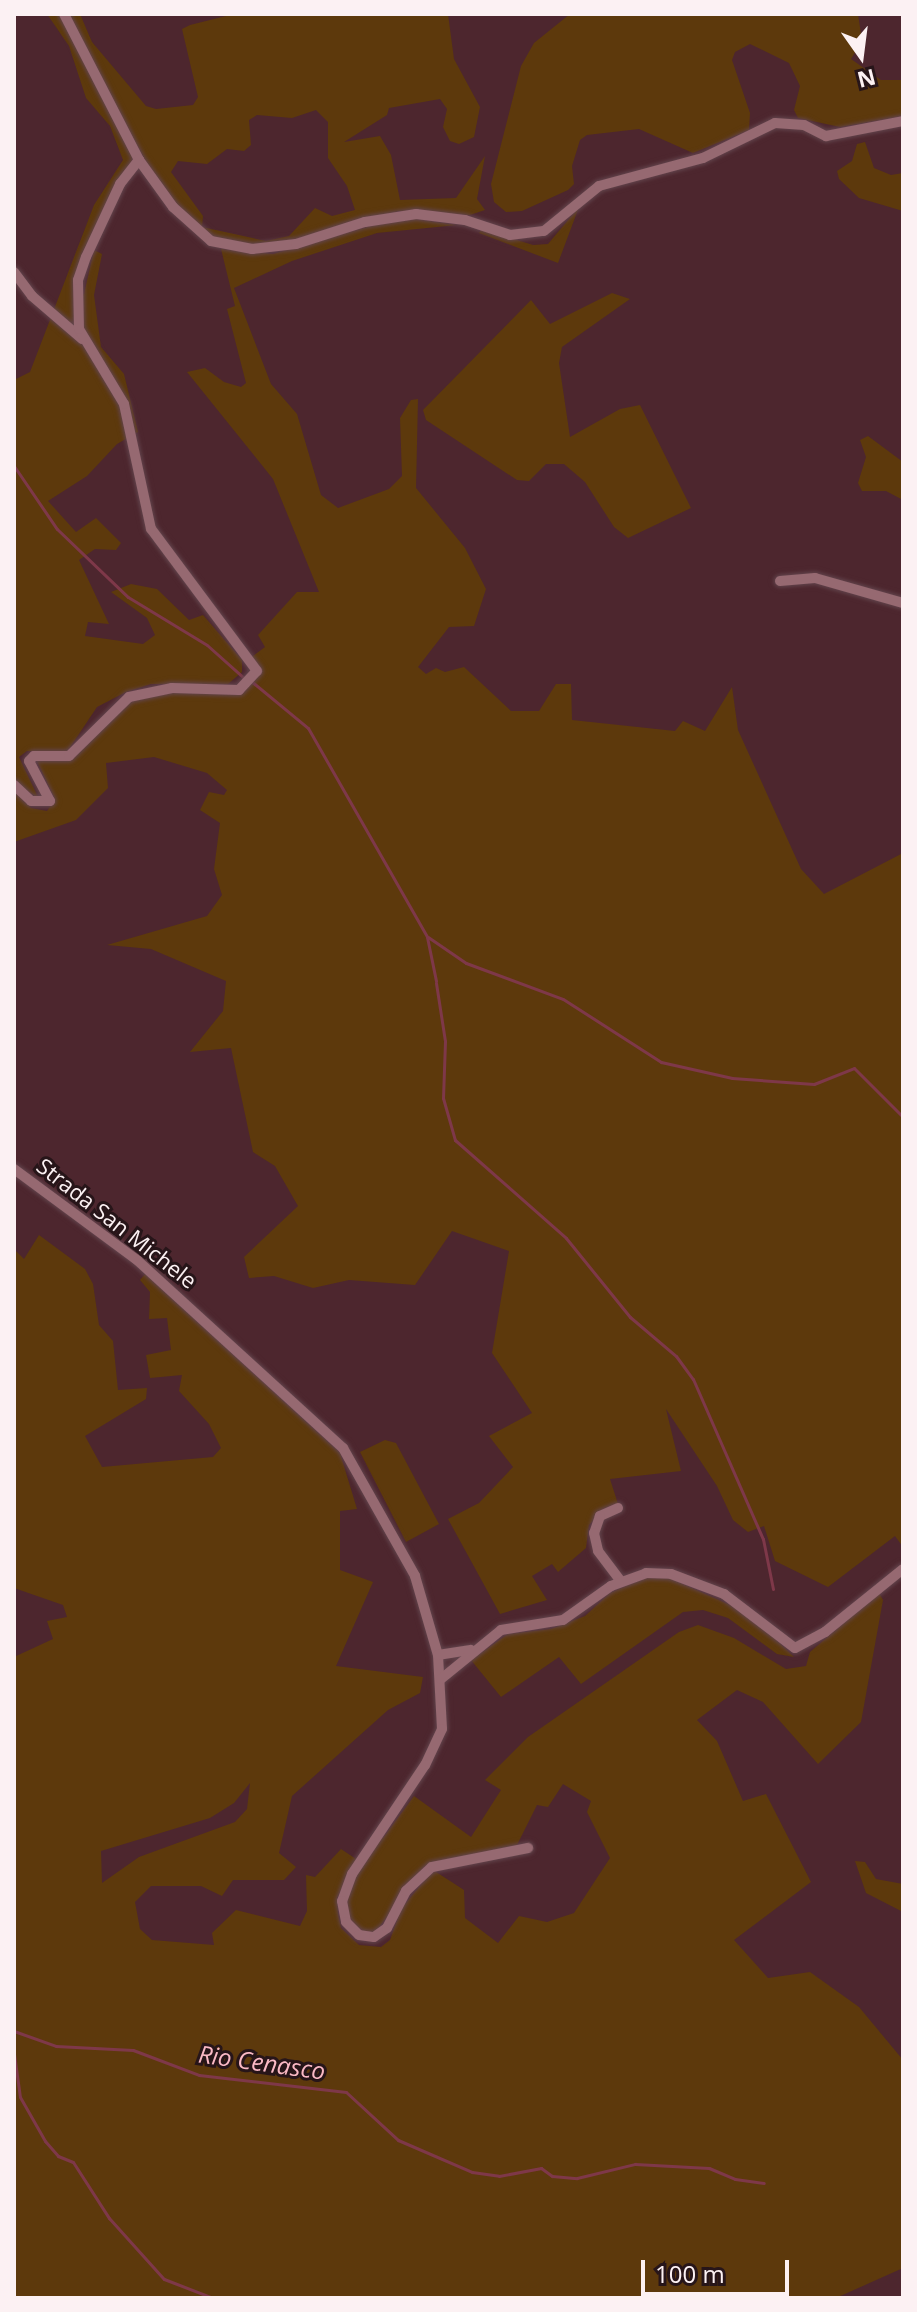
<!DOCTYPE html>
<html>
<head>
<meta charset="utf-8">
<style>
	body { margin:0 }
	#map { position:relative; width:917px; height:2312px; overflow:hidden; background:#4d262e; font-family:"Open Sans",sans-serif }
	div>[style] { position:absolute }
	.green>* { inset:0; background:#5d390c }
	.stream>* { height:3px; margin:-1.5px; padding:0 1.5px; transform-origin:1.5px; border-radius:1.5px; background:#7e3849 }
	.roads { filter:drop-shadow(0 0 2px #62444c) drop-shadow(0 0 2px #62444c) }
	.street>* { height:10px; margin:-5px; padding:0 5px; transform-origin:5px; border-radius:5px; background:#966971 }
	span { translate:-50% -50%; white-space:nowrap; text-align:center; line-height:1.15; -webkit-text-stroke:6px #271519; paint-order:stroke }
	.street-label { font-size:22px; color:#fcf1f3 }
	.water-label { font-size:24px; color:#fbb9c5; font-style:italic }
	.frame { position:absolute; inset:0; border:16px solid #fcf1f3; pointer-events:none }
	.north { position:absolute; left:821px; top:16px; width:80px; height:80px; -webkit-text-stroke:6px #271519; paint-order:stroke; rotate:166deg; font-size:22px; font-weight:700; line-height:32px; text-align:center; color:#fcf1f3 }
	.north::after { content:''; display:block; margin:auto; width:28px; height:36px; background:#fcf1f3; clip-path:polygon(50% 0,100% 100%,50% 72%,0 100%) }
	.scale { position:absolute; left:641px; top:2260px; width:148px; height:36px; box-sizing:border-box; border:4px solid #fcf1f3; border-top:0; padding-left:10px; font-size:24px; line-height:28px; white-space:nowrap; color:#fcf1f3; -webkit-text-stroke:6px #271519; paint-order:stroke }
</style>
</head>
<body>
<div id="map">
	<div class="green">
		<div style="clip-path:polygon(47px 14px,59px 14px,134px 160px,73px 292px,84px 294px,94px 250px,102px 254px,94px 295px,101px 347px,124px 374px,138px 432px,117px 444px,87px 476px,48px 501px,76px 532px,96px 518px,121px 543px,116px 550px,95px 549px,79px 560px,109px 624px,88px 622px,85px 636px,143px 644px,155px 635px,147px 618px,111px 592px,131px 584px,157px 589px,189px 620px,203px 615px,242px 660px,242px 672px,228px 684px,151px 684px,126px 692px,97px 707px,67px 752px,27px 751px,19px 757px,39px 799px,14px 781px,14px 380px,30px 372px,94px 205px,123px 160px,110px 126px,86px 98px,69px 46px)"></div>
		<div style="clip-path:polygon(evenodd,66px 14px,80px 14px,92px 42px,146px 106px,156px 109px,193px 105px,198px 97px,182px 29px,190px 25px,234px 14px,448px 14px,454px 59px,480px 107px,474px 137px,459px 144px,450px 141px,443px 127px,447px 109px,440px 99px,389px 108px,387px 115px,344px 142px,380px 136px,391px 155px,400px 200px,456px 198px,485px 156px,477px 199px,485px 210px,470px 215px,399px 211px,273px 247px,220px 240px,197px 228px,154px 176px,66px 14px,316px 110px,328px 122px,328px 158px,347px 186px,355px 210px,332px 216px,315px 208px,289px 236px,266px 241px,202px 227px,203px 216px,171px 172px,178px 161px,207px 164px,227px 149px,244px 151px,251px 145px,249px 120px,257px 115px,292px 118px,316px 110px)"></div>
		<div style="clip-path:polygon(570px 14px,858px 14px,862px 41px,851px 59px,881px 80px,903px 80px,903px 116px,840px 127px,798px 118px,794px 110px,800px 86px,789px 63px,750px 44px,735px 52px,732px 60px,750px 113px,749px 130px,693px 153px,639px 129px,587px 135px,580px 140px,572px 166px,574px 184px,568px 190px,522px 211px,506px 212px,494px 202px,491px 184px,521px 66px,534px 43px)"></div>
		<div style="clip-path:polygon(865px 142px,874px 168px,891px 175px,903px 173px,903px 211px,859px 198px,839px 179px,837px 171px,852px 161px,857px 144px)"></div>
		<div style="clip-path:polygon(579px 207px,558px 263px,479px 233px,482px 229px,533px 245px,548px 244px)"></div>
		<div style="clip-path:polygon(415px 219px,457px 225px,377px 233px,292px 261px,234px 288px,271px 384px,297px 414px,321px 495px,338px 508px,389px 489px,402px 476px,400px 418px,411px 400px,418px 399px,416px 488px,465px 548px,486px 589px,474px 626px,449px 627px,418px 667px,426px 674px,436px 668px,445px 672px,464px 667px,511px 711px,539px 711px,556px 684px,571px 684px,572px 720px,675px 731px,683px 721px,705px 731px,732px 687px,738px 730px,801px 869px,824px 894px,903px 853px,903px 1547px,895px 1536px,828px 1587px,775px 1561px,764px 1526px,748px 1532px,733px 1520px,717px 1486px,666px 1409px,681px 1471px,610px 1479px,618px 1504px,605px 1508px,589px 1525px,586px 1548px,558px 1572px,552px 1564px,532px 1576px,547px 1600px,500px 1614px,448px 1519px,479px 1503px,513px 1467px,489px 1436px,532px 1413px,492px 1353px,509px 1251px,452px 1231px,415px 1285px,349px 1280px,313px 1288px,274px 1276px,249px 1278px,244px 1257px,298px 1206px,275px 1166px,253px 1152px,231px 1048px,190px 1052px,223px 1011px,226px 981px,151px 949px,107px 945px,207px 916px,222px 895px,214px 869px,220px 823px,200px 810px,209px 792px,224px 795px,227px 790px,207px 773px,154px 757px,106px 763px,108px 788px,76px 820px,14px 842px,14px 790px,31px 808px,47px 811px,55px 799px,36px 759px,71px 761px,131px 701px,147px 694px,230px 691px,251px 675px,249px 659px,265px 647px,258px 635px,297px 592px,319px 592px,273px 479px,187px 372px,205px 368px,224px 382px,241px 387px,246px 383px,227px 309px,235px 306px,221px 249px,273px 254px,378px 224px)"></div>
		<div style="clip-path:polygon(612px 293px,630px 299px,562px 347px,559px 363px,570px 437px,620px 409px,640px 405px,691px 508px,628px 538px,614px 527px,585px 482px,564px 464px,546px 464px,529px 481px,517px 480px,426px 420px,423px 410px,531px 300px,550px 324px)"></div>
		<div style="clip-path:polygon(868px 436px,903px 462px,903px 500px,886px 491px,862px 491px,858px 483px,866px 457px,860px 440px)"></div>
		<div style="clip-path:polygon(evenodd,39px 1235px,85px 1269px,93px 1284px,99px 1325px,113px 1341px,118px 1390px,147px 1388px,146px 1399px,85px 1436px,102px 1467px,213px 1457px,221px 1448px,209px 1424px,179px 1391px,182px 1375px,150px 1378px,146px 1355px,171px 1350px,167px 1318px,149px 1319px,150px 1292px,140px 1280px,145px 1274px,340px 1453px,357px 1509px,340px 1511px,340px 1570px,373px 1582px,336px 1666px,423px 1677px,420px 1693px,388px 1710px,292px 1796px,279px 1853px,296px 1867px,284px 1880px,233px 1880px,222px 1896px,201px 1886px,151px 1886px,135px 1902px,140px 1929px,152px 1940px,214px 1945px,212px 1933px,236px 1910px,300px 1926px,307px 1911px,306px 1875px,315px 1877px,341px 1849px,356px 1859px,337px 1898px,338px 1914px,341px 1928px,359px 1945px,381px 1947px,390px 1940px,401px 1909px,433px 1870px,464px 1890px,465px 1918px,498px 1943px,519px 1916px,547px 1922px,574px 1913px,610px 1858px,587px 1812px,591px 1801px,563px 1784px,548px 1807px,537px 1805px,517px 1845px,422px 1870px,374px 1934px,361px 1932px,345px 1915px,345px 1898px,377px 1837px,383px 1838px,414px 1796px,471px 1837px,501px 1790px,485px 1780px,528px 1737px,679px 1632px,698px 1625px,734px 1638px,786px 1669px,806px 1666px,810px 1652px,879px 1593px,883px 1600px,861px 1722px,818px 1764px,763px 1702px,737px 1690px,697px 1720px,717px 1741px,743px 1801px,766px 1794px,811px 1882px,734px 1940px,768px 1978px,810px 1972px,859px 2007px,903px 2060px,903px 2268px,836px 2298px,14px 2298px,14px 1657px,53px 1639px,47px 1621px,67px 1617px,63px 1605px,14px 1588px,14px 1249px,24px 1259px,39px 1235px,250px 1783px,247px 1809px,235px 1822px,139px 1857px,102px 1883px,101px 1851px,210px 1818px,234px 1803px,250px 1783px)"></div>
		<div style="clip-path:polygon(385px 1440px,396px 1443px,439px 1524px,406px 1542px,360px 1452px)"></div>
		<div style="clip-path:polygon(647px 1577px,667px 1577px,748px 1613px,794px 1657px,777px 1654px,728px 1618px,703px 1610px,683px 1612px,581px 1684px,559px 1657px,501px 1697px,471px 1660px,508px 1634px,551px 1629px,585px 1616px,610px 1593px)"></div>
		<div style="clip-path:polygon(855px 1861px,865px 1862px,876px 1879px,903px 1884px,903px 1912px,866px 1893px)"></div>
	</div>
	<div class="stream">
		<div style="left:14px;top:466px;width:76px;rotate:55.7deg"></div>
		<div style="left:57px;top:529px;width:98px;rotate:43.8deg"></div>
		<div style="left:128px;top:597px;width:92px;rotate:31.3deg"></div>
		<div style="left:207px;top:645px;width:50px;rotate:41.7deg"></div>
		<div style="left:251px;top:681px;width:74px;rotate:39.5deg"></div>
		<div style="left:308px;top:728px;width:241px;rotate:60.3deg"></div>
		<div style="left:427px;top:937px;width:45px;rotate:78.4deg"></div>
		<div style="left:428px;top:937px;width:46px;rotate:34.4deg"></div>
		<div style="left:466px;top:963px;width:103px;rotate:20.4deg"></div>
		<div style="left:563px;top:999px;width:117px;rotate:32.7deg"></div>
		<div style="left:661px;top:1062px;width:73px;rotate:12.7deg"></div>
		<div style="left:732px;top:1078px;width:82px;rotate:4.2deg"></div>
		<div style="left:814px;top:1084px;width:43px;rotate:-21.8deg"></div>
		<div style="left:854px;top:1068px;width:69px;rotate:45deg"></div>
		<div style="left:436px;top:983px;width:59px;rotate:81.2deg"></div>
		<div style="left:445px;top:1041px;width:57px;rotate:92deg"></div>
		<div style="left:443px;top:1098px;width:44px;rotate:74.1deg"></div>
		<div style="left:455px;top:1140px;width:148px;rotate:41.4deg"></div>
		<div style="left:566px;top:1238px;width:102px;rotate:51deg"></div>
		<div style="left:630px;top:1317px;width:60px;rotate:40.3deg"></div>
		<div style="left:676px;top:1356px;width:29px;rotate:54deg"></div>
		<div style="left:693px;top:1379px;width:175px;rotate:66.4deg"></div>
		<div style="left:763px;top:1539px;width:51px;rotate:78.7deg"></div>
		<div style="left:14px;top:2031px;width:45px;rotate:19.7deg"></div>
		<div style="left:56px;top:2046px;width:77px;rotate:3deg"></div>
		<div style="left:133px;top:2050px;width:71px;rotate:20.7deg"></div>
		<div style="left:199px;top:2075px;width:148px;rotate:6.6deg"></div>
		<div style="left:346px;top:2092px;width:71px;rotate:42.7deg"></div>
		<div style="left:398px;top:2140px;width:81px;rotate:23.4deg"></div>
		<div style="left:472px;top:2172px;width:27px;rotate:8deg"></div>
		<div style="left:499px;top:2176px;width:43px;rotate:-10.8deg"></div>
		<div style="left:541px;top:2168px;width:14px;rotate:36deg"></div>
		<div style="left:552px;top:2176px;width:25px;rotate:5deg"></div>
		<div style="left:577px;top:2178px;width:60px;rotate:-13.6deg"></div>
		<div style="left:635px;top:2164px;width:74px;rotate:3.1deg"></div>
		<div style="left:709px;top:2168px;width:28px;rotate:23deg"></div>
		<div style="left:735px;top:2179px;width:29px;rotate:8deg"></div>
		<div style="left:14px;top:2054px;width:43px;rotate:82.1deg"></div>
		<div style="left:20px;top:2097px;width:51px;rotate:60.4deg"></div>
		<div style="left:45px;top:2141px;width:20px;rotate:49deg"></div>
		<div style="left:58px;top:2156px;width:16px;rotate:22deg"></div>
		<div style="left:73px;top:2162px;width:67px;rotate:57.3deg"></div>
		<div style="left:109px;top:2218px;width:82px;rotate:48deg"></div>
		<div style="left:164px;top:2279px;width:53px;rotate:21.2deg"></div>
	</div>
	<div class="roads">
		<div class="street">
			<div style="left:64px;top:14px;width:164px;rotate:62.8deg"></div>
			<div style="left:139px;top:160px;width:58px;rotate:54.1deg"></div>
			<div style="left:173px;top:207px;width:51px;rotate:41.8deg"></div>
			<div style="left:211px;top:241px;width:42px;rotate:11deg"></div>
			<div style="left:252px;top:249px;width:44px;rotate:-6.5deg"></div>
			<div style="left:296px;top:244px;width:72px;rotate:-17.7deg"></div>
			<div style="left:365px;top:222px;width:52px;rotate:-8.9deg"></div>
			<div style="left:416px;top:214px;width:49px;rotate:7deg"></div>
			<div style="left:465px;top:220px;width:47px;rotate:18.4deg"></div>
			<div style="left:510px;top:235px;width:34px;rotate:-7deg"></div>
			<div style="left:544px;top:231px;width:71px;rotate:-39.3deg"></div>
			<div style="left:599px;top:186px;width:108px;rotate:-15.1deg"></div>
			<div style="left:703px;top:158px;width:80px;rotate:-25.9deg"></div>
			<div style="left:775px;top:123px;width:29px;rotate:4deg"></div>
			<div style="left:804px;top:125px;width:25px;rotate:27deg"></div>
			<div style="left:826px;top:136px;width:78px;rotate:-11deg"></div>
			<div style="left:14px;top:272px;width:30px;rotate:53deg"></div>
			<div style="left:32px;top:296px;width:66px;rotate:40.7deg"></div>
			<div style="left:780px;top:581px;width:35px;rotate:-5deg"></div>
			<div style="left:815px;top:578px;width:91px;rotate:15.9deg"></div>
			<div style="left:14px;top:785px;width:23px;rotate:43deg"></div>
			<div style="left:31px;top:801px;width:19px"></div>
			<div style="left:50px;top:801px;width:45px;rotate:-117.7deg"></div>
			<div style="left:29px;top:761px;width:7px;rotate:-45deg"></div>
			<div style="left:34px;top:756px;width:35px"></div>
			<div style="left:69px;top:756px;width:84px;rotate:-44.5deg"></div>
			<div style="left:129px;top:697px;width:44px;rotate:-11.8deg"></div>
			<div style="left:172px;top:688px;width:67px;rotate:1.7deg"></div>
			<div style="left:239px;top:690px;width:26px;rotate:-47deg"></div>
			<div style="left:257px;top:671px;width:177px;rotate:-126.7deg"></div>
			<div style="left:151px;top:529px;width:128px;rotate:-102.2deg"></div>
			<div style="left:124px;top:404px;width:87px;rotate:-121deg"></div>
			<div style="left:79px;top:329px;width:49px;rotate:-91.2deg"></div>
			<div style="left:78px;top:280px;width:24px;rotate:-71deg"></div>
			<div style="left:86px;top:257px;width:81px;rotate:-65deg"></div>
			<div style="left:120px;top:184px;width:31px;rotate:-52deg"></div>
			<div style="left:14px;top:1169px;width:153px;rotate:36.5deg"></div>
			<div style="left:137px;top:1260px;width:279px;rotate:42.4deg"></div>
			<div style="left:343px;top:1448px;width:147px;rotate:60.6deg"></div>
			<div style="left:415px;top:1576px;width:82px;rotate:73.8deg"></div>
			<div style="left:438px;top:1655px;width:74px;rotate:86.9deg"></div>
			<div style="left:442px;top:1729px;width:40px;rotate:115deg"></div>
			<div style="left:425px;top:1765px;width:131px;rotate:123.8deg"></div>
			<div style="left:352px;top:1874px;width:29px;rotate:110deg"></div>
			<div style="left:342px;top:1901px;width:21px;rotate:79deg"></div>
			<div style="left:346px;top:1922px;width:18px;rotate:45deg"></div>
			<div style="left:359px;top:1935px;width:15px;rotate:8deg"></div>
			<div style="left:374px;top:1937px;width:16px;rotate:-35deg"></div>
			<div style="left:387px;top:1928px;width:42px;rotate:-62.8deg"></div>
			<div style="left:406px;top:1891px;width:35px;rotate:-43deg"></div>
			<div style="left:432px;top:1867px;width:98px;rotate:-11.2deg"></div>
			<div style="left:618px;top:1508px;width:20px;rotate:156deg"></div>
			<div style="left:600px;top:1516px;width:18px;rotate:109deg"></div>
			<div style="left:594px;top:1533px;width:18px;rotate:77deg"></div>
			<div style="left:598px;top:1551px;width:38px;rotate:53deg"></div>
			<div style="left:438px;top:1655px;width:33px;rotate:-9deg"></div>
			<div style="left:441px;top:1679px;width:77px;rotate:-39.2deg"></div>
			<div style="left:501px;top:1630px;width:63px;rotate:-9.2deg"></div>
			<div style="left:563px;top:1620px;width:59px;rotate:-35.3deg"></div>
			<div style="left:611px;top:1586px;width:37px;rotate:-20deg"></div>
			<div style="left:646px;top:1573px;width:25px;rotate:2deg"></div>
			<div style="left:671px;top:1574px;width:57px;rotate:20.7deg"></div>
			<div style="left:724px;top:1594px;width:89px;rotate:37.3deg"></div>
			<div style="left:795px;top:1648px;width:34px;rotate:-28deg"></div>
			<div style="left:825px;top:1632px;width:100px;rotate:-38.9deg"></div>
		</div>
	</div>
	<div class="street-label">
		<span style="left:117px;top:1223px;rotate:38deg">Strada San Michele</span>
	</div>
	<div class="water-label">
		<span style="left:262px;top:2062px;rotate:8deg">Rio Cenasco</span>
	</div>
	<div class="frame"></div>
	<div class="north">N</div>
	<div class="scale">100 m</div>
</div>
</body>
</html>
